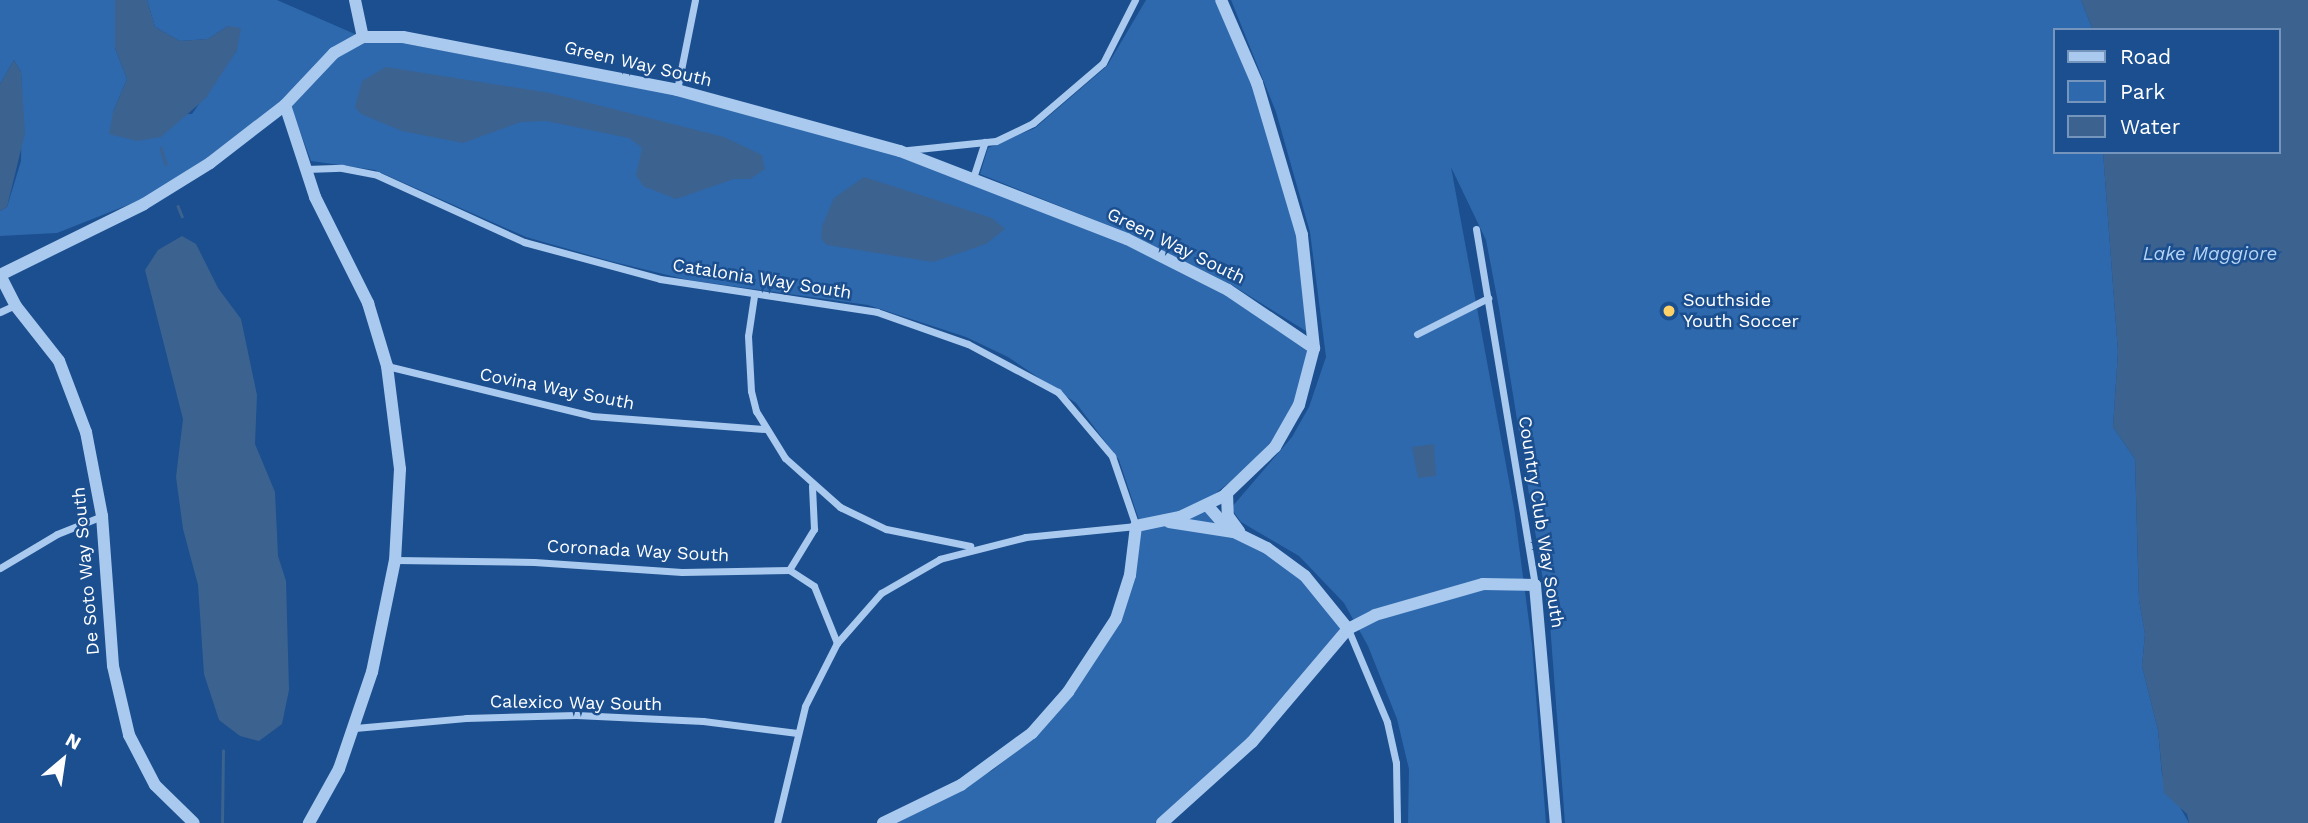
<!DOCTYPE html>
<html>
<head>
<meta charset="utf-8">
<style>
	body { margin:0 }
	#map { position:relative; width:2308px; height:823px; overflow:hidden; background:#1b4f8f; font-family:"Work Sans",sans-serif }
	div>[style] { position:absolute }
	.green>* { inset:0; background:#2e69ad }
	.water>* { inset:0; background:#3c6290 }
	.stream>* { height:2.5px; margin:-1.25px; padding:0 1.25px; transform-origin:1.25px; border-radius:1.25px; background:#3c6290 }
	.minor>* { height:7px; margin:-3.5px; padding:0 3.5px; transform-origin:3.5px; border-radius:3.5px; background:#a9c9ee }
	.tertiary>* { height:12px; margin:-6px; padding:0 6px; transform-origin:6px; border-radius:6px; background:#a9c9ee }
	.dots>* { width:19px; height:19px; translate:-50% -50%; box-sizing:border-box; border:4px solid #1b4f8f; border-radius:50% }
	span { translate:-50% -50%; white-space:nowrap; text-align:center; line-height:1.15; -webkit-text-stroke:5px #1b4f8f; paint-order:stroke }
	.street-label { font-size:18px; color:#fff }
	.poi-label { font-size:18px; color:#fff }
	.left { translate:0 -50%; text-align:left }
	.water-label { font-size:19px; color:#b5d3f5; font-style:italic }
	.legend { position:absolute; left:2053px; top:28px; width:228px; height:126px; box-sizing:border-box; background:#1b4f8f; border:2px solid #7695bc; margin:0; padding:9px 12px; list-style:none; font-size:21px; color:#fff }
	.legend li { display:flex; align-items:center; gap:14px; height:35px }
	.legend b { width:35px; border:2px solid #7695bc }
	.north { position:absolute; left:28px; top:725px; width:70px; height:70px; -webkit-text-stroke:5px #1b4f8f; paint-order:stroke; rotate:29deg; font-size:19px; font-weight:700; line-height:28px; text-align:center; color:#fff }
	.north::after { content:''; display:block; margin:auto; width:24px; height:32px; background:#fff; clip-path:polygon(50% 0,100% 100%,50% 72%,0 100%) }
</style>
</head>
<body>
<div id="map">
	<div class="green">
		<div style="clip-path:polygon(0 0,115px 0,115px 48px,127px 79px,113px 112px,192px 114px,237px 50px,228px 26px,208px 39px,180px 41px,155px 27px,147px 0,277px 0,357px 35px,282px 101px,207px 158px,143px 199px,57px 233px,0 236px,0 211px,7px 207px,21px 161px,22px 99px,21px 72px,14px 60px,0 84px)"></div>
		<div style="clip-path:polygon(1146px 0,1215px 0,1253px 86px,1297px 237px,1309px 333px,1232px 285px,1130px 234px,980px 174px,988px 148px,1035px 128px,1107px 66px)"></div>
		<div style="clip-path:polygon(1231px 0,2081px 0,2093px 30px,2054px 30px,2054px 152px,2103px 152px,2118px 352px,2113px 427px,2135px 459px,2139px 600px,2145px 634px,2142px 666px,2158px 730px,2162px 775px,2189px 823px,1565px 823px,1550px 624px,1499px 308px,1486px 240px,1451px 167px,1514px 508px,1532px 645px,1546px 823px,1408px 823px,1409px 769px,1397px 719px,1368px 646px,1344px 603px,1299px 556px,1241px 522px,1231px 508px,1292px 437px,1309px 407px,1326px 357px,1310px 232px,1276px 112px)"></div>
		<div style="clip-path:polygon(364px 43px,402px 43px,671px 94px,899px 156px,1125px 244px,1227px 295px,1309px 346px,1295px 403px,1273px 440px,1237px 477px,1212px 496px,1170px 515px,1139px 520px,1119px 460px,1076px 403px,1008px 357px,966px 337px,868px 305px,688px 280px,610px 261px,526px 237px,375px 170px,311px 161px,291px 107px,337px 57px)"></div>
		<div style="clip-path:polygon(1211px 507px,1302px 581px,1342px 629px,1248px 738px,1155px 823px,897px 823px,993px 770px,1034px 737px,1068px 701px,1120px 622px,1139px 531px)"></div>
	</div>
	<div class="water">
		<div style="clip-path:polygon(115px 0,147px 0,155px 27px,180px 41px,208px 39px,228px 26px,241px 28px,237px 50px,206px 98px,161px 137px,137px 141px,109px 134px,113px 112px,127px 79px,115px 48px)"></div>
		<div style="clip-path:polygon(2081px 0,2308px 0,2308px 823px,2189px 823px,2187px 814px,2164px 793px,2158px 730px,2142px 666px,2145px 634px,2139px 600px,2135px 459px,2113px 427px,2118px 352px,2103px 152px,2278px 152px,2278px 30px,2093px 30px)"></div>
		<div style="clip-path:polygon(14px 60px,21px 72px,25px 133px,7px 207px,0 211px,0 84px)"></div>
		<div style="clip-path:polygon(386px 67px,550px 93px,724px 137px,762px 155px,765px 169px,750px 179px,734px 179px,676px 199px,643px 186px,636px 175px,642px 148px,629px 138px,546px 121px,521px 122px,463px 143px,402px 131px,361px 114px,355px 107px,362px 81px)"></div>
		<div style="clip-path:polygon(864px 177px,992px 218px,1005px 229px,986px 244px,933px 262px,827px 245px,821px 239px,822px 226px,834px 198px)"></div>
		<div style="clip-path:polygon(182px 236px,196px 244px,218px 288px,241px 319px,257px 395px,255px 444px,275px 492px,278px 556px,286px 581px,289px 690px,282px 724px,259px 741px,240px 736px,219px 720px,204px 674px,198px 585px,183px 529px,176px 477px,183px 419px,145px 270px,158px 250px)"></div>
		<div style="clip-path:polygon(1434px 444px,1436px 476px,1418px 478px,1412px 447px)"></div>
	</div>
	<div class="stream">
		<div style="left:161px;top:148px;width:17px;rotate:73deg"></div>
		<div style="left:178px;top:206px;width:11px;rotate:68deg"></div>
		<div style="left:222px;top:823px;width:72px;rotate:-89.2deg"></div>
	</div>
	<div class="minor">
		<div style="left:677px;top:90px;width:92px;rotate:-78.7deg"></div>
		<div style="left:908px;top:150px;width:88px;rotate:-5.8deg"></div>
		<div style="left:996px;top:141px;width:41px;rotate:-25.9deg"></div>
		<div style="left:1033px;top:123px;width:92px;rotate:-40.6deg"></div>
		<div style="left:1103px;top:63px;width:71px;rotate:-63.1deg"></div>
		<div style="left:306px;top:169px;width:36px;rotate:-2deg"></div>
		<div style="left:342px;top:168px;width:36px;rotate:11deg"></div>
		<div style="left:377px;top:175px;width:162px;rotate:24.5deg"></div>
		<div style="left:524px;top:242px;width:141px;rotate:15.2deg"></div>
		<div style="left:660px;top:279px;width:219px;rotate:8.6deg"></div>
		<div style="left:877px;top:312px;width:96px;rotate:19.4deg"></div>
		<div style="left:968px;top:344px;width:102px;rotate:28.1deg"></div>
		<div style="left:1058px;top:392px;width:84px;rotate:49.8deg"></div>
		<div style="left:1112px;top:456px;width:74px;rotate:71.1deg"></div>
		<div style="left:1136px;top:526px;width:111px;rotate:174.3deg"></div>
		<div style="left:1026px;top:537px;width:89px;rotate:165.7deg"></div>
		<div style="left:940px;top:559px;width:68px;rotate:150deg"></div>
		<div style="left:881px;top:593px;width:67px;rotate:131.3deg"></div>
		<div style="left:973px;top:178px;width:38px;rotate:-72deg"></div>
		<div style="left:1476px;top:229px;width:361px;rotate:80.6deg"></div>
		<div style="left:754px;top:296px;width:40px;rotate:98.5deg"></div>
		<div style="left:748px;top:336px;width:55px;rotate:86.9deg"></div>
		<div style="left:751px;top:391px;width:21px;rotate:76deg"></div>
		<div style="left:756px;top:411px;width:55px;rotate:58.3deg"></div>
		<div style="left:785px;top:458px;width:74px;rotate:41.7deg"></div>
		<div style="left:840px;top:507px;width:51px;rotate:25.6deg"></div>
		<div style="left:886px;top:529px;width:86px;rotate:11.4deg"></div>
		<div style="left:0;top:312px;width:17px;rotate:-25deg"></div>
		<div style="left:1417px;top:334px;width:80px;rotate:-26.9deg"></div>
		<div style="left:387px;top:366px;width:211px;rotate:13.7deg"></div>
		<div style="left:592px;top:416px;width:174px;rotate:4.3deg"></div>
		<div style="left:395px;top:560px;width:139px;rotate:0.8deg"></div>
		<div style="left:534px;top:562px;width:148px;rotate:3.9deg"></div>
		<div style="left:682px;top:572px;width:107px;rotate:-1.1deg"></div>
		<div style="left:0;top:568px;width:66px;rotate:-30.8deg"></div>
		<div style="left:57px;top:534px;width:48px;rotate:-21.8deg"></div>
		<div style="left:789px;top:570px;width:48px;rotate:-58.6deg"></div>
		<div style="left:814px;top:529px;width:43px;rotate:-92.7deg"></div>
		<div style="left:1348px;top:629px;width:101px;rotate:67.2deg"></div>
		<div style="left:1387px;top:722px;width:42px;rotate:77.6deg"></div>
		<div style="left:1396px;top:763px;width:60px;rotate:89deg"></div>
		<div style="left:355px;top:728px;width:111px;rotate:-5.1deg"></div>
		<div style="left:466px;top:718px;width:110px;rotate:-1.6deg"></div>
		<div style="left:576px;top:715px;width:127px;rotate:2.7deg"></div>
		<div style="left:703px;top:721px;width:95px;rotate:7.3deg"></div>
		<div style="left:777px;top:823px;width:120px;rotate:-76.5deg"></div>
		<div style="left:805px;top:706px;width:71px;rotate:-63.1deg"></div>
		<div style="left:837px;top:643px;width:61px;rotate:-112deg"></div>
		<div style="left:814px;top:586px;width:30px;rotate:-147deg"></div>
	</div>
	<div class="tertiary">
		<div style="left:355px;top:0;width:38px;rotate:78deg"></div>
		<div style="left:285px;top:105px;width:97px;rotate:71.9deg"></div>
		<div style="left:315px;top:197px;width:119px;rotate:63.4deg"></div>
		<div style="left:368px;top:303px;width:66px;rotate:73.2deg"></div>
		<div style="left:387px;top:366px;width:104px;rotate:82.8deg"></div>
		<div style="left:400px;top:469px;width:91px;rotate:93.1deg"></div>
		<div style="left:395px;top:560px;width:114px;rotate:101.6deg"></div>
		<div style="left:372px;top:672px;width:102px;rotate:108.8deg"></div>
		<div style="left:339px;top:769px;width:62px;rotate:119.1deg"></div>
		<div style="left:2px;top:274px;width:158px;rotate:-26.2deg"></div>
		<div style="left:144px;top:204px;width:78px;rotate:-31.8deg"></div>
		<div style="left:210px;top:163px;width:95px;rotate:-37.7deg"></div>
		<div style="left:285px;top:105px;width:71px;rotate:-46.7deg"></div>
		<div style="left:334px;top:53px;width:33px;rotate:-29deg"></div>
		<div style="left:363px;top:37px;width:40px"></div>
		<div style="left:403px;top:37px;width:279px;rotate:10.9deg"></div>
		<div style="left:677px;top:90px;width:231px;rotate:15.3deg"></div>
		<div style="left:900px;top:151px;width:243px;rotate:21.2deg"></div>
		<div style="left:1127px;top:239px;width:113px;rotate:26.8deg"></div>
		<div style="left:1228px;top:290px;width:104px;rotate:34deg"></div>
		<div style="left:0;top:275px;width:34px;rotate:63deg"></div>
		<div style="left:15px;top:305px;width:71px;rotate:51.8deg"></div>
		<div style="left:59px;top:361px;width:76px;rotate:69.2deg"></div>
		<div style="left:86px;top:432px;width:86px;rotate:79.2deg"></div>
		<div style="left:102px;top:516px;width:150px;rotate:85.8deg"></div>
		<div style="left:113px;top:666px;width:71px;rotate:76.9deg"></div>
		<div style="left:129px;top:735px;width:56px;rotate:62.5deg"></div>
		<div style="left:155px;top:785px;width:54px;rotate:44.3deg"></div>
		<div style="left:1227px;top:493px;width:23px;rotate:88deg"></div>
		<div style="left:1228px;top:516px;width:19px;rotate:54deg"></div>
		<div style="left:1207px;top:505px;width:32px;rotate:49deg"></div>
		<div style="left:1228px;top:529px;width:43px;rotate:26deg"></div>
		<div style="left:1267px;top:548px;width:47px;rotate:36.4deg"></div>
		<div style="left:1305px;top:576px;width:68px;rotate:50.9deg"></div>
		<div style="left:1169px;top:522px;width:65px;rotate:8.9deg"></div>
		<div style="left:883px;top:823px;width:87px;rotate:-26deg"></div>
		<div style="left:961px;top:785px;width:88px;rotate:-36.2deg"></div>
		<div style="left:1032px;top:733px;width:55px;rotate:-48.7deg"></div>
		<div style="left:1068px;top:692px;width:87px;rotate:-56.7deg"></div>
		<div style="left:1116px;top:619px;width:46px;rotate:-72.3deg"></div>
		<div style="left:1130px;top:575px;width:49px;rotate:-83deg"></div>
		<div style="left:1136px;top:526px;width:45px;rotate:-11.6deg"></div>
		<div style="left:1180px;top:517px;width:49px;rotate:-25.5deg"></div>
		<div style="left:1224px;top:496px;width:71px;rotate:-43.9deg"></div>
		<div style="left:1275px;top:447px;width:48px;rotate:-60.3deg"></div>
		<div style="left:1299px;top:405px;width:59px;rotate:-75.3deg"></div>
		<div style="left:1314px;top:348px;width:114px;rotate:-96.1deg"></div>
		<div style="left:1302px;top:235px;width:159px;rotate:-106.5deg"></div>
		<div style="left:1257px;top:83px;width:90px;rotate:-113.4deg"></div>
		<div style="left:1162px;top:823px;width:121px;rotate:-42deg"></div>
		<div style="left:1252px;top:742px;width:148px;rotate:-49.7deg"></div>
		<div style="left:1348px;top:629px;width:30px;rotate:-27deg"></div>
		<div style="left:1375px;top:615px;width:112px;rotate:-16deg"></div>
		<div style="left:1483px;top:584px;width:52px;rotate:1.1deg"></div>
		<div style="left:1535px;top:585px;width:239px;rotate:85deg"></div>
	</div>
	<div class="dots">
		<div style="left:1669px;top:311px;background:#ffd166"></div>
	</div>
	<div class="street-label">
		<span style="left:638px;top:64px;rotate:13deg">Green Way South</span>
		<span style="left:1176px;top:246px;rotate:26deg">Green Way South</span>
		<span style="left:762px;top:279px;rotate:9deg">Catalonia Way South</span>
		<span style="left:557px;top:389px;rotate:11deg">Covina Way South</span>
		<span style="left:1541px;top:522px;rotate:81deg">Country Club Way South</span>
		<span style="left:638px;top:551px;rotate:3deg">Coronada Way South</span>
		<span style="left:86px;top:571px;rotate:-95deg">De Soto Way South</span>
		<span style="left:576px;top:703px;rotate:1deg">Calexico Way South</span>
	</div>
	<div class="poi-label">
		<span class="left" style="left:1683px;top:311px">Southside<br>Youth Soccer</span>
	</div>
	<div class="water-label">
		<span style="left:2210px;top:254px">Lake Maggiore</span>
	</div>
	<ul class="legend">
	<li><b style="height:9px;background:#a9c9ee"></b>Road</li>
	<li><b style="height:19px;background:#2e69ad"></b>Park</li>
	<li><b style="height:19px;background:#3c6290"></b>Water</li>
	</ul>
	<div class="north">N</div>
</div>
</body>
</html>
